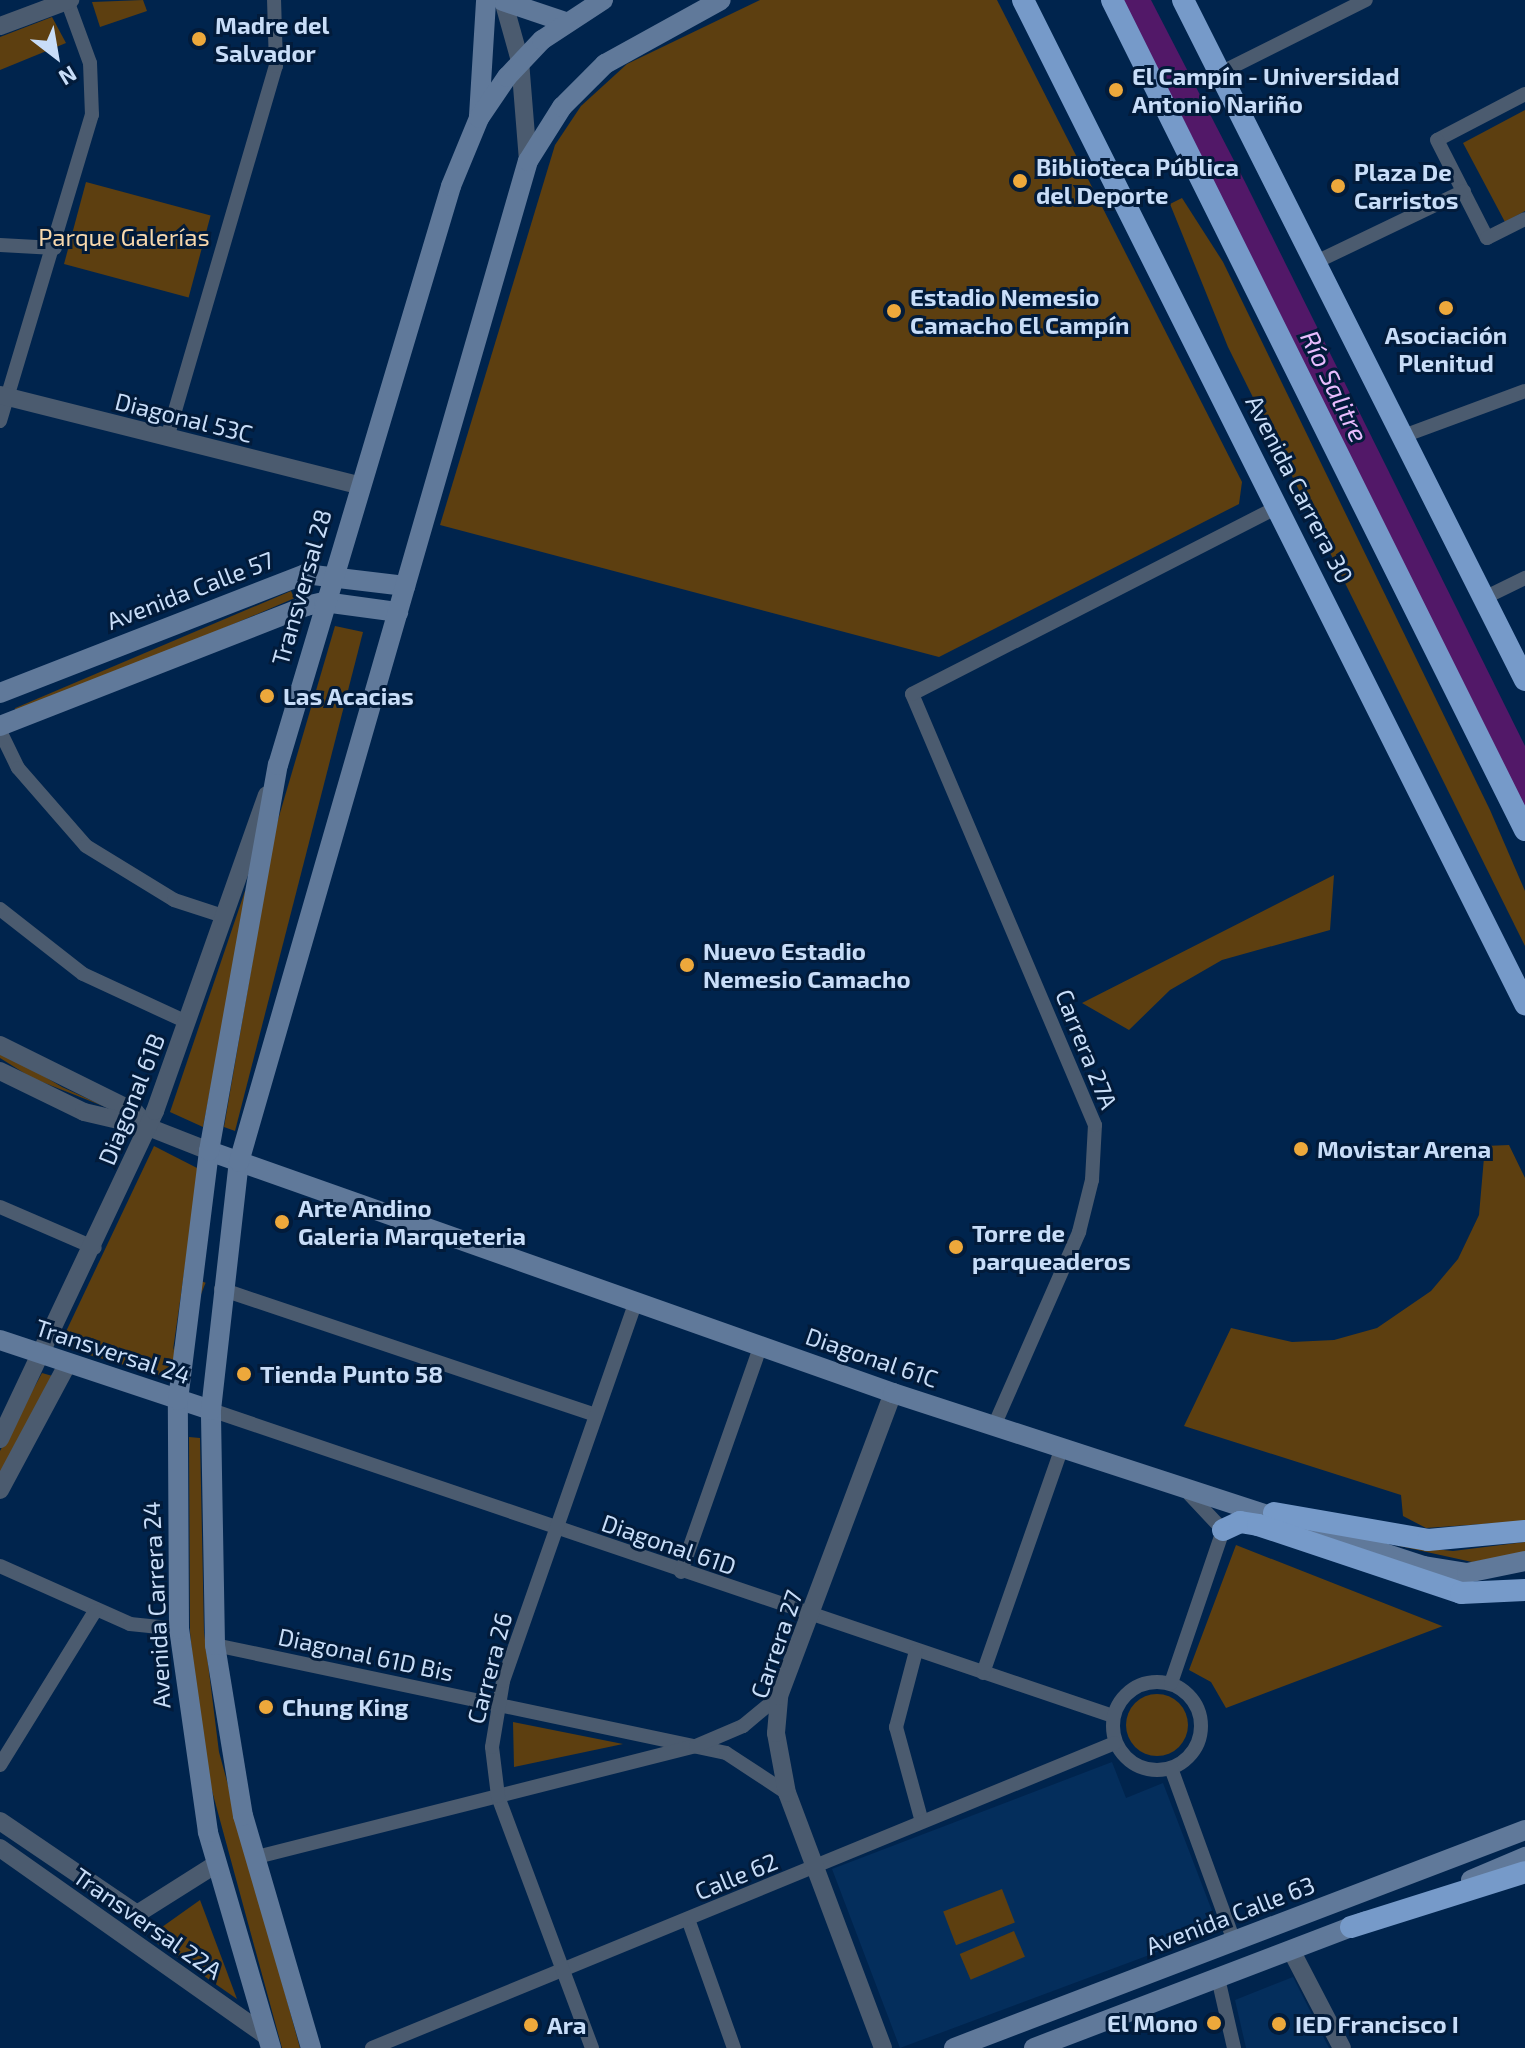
<!DOCTYPE html>
<html>
<head>
<meta charset="utf-8">
<style>
	body { margin:0 }
	#map { position:relative; width:1525px; height:2048px; overflow:hidden; background:#00244d; font-family:"Exo 2",sans-serif }
	div>[style] { position:absolute }
	.built>* { inset:0; background:#042e5c }
	.green>* { inset:0; background:#5d3f10; transform-origin:0 0 }
	.round { border-radius:50% }
	.water>* { inset:0; background:#521868 }
	.minor>* { height:14px; margin:-7px; padding:0 7px; transform-origin:7px; border-radius:7px; background:#4b5b6f }
	.minor>.ring { margin:-7px; padding:0; box-sizing:content-box; background:none; border:14px solid #4b5b6f; border-radius:50% }
	.tertiary>* { height:18px; margin:-9px; padding:0 9px; transform-origin:9px; border-radius:9px; background:#4b5b6f }
	.secondary>* { height:20px; margin:-10px; padding:0 10px; transform-origin:10px; border-radius:10px; background:#60799a }
	.trunk>* { height:22px; margin:-11px; padding:0 11px; transform-origin:11px; border-radius:11px; background:#769ac9 }
	.dots>* { width:22px; height:22px; translate:-50% -50%; box-sizing:border-box; border:4px solid #021b3a; border-radius:50% }
	span { translate:-50% -50%; white-space:nowrap; text-align:center; line-height:1.15; -webkit-text-stroke:6px #021b3a; paint-order:stroke }
	.poi-label { font-size:24px; color:#c8ddf8; font-weight:700 }
	.left { translate:0 -50%; text-align:left }
	.right { translate:-100% -50%; text-align:right }
	.park-label { font-size:24px; color:#f8d8ac }
	.street-label { font-size:24px; color:#c8ddf8 }
	.water-label { font-size:26px; color:#e8bcfd; font-style:italic }
	.north { position:absolute; left:16px; top:16px; width:80px; height:80px; -webkit-text-stroke:6px #021b3a; paint-order:stroke; rotate:149deg; font-size:22px; font-weight:700; line-height:32px; text-align:center; color:#c8ddf8 }
	.north::after { content:''; display:block; margin:auto; width:28px; height:36px; background:#c8ddf8; clip-path:polygon(50% 0,100% 100%,50% 72%,0 100%) }
</style>
</head>
<body>
<div id="map">
	<div class="built">
		<div style="clip-path:polygon(1112px 1762px,1126px 1798px,1163px 1783px,1219px 1929px,900px 2048px,832px 1869px)"></div>
		<div style="clip-path:polygon(1293px 1977px,1329px 2048px,1246px 2048px,1235px 2000px)"></div>
	</div>
	<div class="green">
		<div style="clip-path:polygon(143px 0,147px 11px,100px 27px,92px 2px)"></div>
		<div style="clip-path:polygon(760px 0,997px 0,1242px 482px,1239px 504px,939px 657px,440px 525px,555px 145px,581px 106px,627px 64px)"></div>
		<div style="clip-path:polygon(52px 17px,66px 43px,0 70px,0 37px)"></div>
		<div style="clip-path:polygon(1525px 110px,1525px 211px,1505px 222px,1463px 143px)"></div>
		<div style="left:86px;top:182px;width:129px;height:85px;rotate:15deg"></div>
		<div style="clip-path:polygon(1182px 198px,1223px 262px,1490px 810px,1525px 891px,1525px 946px,1228px 347px,1170px 204px)"></div>
		<div style="left:291px;top:591px;width:8px;height:300px;rotate:67deg"></div>
		<div style="clip-path:polygon(335px 626px,363px 632px,235px 1131px,224px 1127px,275px 830px)"></div>
		<div style="clip-path:polygon(1334px 875px,1330px 930px,1222px 960px,1170px 990px,1129px 1030px,1082px 1003px)"></div>
		<div style="clip-path:polygon(245px 891px,249px 891px,203px 1127px,170px 1112px)"></div>
		<div style="clip-path:polygon(0 1050px,62px 1087px,108px 1108px,32px 1078px,0 1058px)"></div>
		<div style="clip-path:polygon(1509px 1145px,1525px 1178px,1525px 1521px,1426px 1528px,1403px 1516px,1401px 1495px,1184px 1426px,1231px 1328px,1292px 1342px,1334px 1340px,1377px 1328px,1431px 1291px,1458px 1259px,1479px 1215px,1485px 1146px)"></div>
		<div style="clip-path:polygon(154px 1146px,199px 1169px,169px 1378px,65px 1348px,62px 1340px)"></div>
		<div style="left:201px;top:1281px;width:5px;height:99px;rotate:22deg"></div>
		<div style="clip-path:polygon(42px 1373px,56px 1377px,0 1474px,0 1451px)"></div>
		<div style="clip-path:polygon(189px 1437px,200px 1438px,204px 1632px,219px 1752px,300px 2048px,282px 2048px,202px 1754px,190px 1632px)"></div>
		<div style="clip-path:polygon(1525px 1542px,1525px 1553px,1472px 1562px,1395px 1545px,1453px 1551px)"></div>
		<div style="clip-path:polygon(1236px 1545px,1442px 1626px,1443px 1626px,1226px 1708px,1211px 1682px,1189px 1670px)"></div>
		<div class="round" style="left:1126px;top:1694px;width:62px;height:62px"></div>
		<div style="clip-path:polygon(513px 1722px,623px 1744px,514px 1767px)"></div>
		<div style="left:1002px;top:1889px;width:36px;height:63px;rotate:69deg"></div>
		<div style="clip-path:polygon(200px 1900px,237px 1999px,148px 1937px)"></div>
		<div style="left:1014px;top:1931px;width:28px;height:59px;rotate:67deg"></div>
	</div>
	<div class="water">
		<div style="clip-path:polygon(1116px 0,1151px 0,1245px 182px,1525px 746px,1525px 815px)"></div>
	</div>
	<div class="minor">
		<div style="left:1220px;top:73px;width:163px;rotate:-26.6deg"></div>
		<div style="left:1525px;top:94px;width:99px;rotate:152.4deg"></div>
		<div style="left:1437px;top:140px;width:110px;rotate:63deg"></div>
		<div style="left:1487px;top:238px;width:42px;rotate:-26.6deg"></div>
		<div style="left:0;top:245px;width:55px;rotate:3.1deg"></div>
		<div style="left:1316px;top:262px;width:164px;rotate:-25.6deg"></div>
		<div style="left:0;top:421px;width:320px;rotate:-73.3deg"></div>
		<div style="left:92px;top:115px;width:52px;rotate:-92.2deg"></div>
		<div style="left:90px;top:63px;width:67px;rotate:-110.1deg"></div>
		<div style="left:1406px;top:435px;width:127px;rotate:-20.3deg"></div>
		<div style="left:167px;top:438px;width:388px;rotate:-73.7deg"></div>
		<div style="left:276px;top:66px;width:66px;rotate:-91.7deg"></div>
		<div style="left:1484px;top:598px;width:46px;rotate:-26deg"></div>
		<div style="left:0;top:731px;width:41px;rotate:64.1deg"></div>
		<div style="left:18px;top:768px;width:103px;rotate:48.9deg"></div>
		<div style="left:86px;top:846px;width:103px;rotate:31.5deg"></div>
		<div style="left:174px;top:900px;width:52px;rotate:18.1deg"></div>
		<div style="left:0;top:909px;width:105px;rotate:38.1deg"></div>
		<div style="left:83px;top:974px;width:115px;rotate:24.8deg"></div>
		<div style="left:0;top:1207px;width:103px;rotate:23.3deg"></div>
		<div style="left:221px;top:1289px;width:395px;rotate:18.6deg"></div>
		<div style="left:211px;top:1410px;width:952px;rotate:18.74deg"></div>
		<div style="left:994px;top:1426px;width:212px;rotate:-66.3deg"></div>
		<div style="left:1079px;top:1232px;width:54px;rotate:-76deg"></div>
		<div style="left:1092px;top:1180px;width:55px;rotate:-86.9deg"></div>
		<div style="left:1095px;top:1125px;width:468px;rotate:-113deg"></div>
		<div style="left:912px;top:694px;width:413px;rotate:-27.1deg"></div>
		<div style="left:0;top:1566px;width:142px;rotate:24deg"></div>
		<div style="left:130px;top:1624px;width:49px;rotate:5.8deg"></div>
		<div style="left:681px;top:1572px;width:241px;rotate:-70.6deg"></div>
		<div style="left:215px;top:1645px;width:522px;rotate:11.93deg"></div>
		<div style="left:726px;top:1753px;width:73px;rotate:33.3deg"></div>
		<div style="left:916px;top:1651px;width:79px;rotate:104.7deg"></div>
		<div style="left:896px;top:1727px;width:98px;rotate:74.7deg"></div>
		<div style="left:983px;top:1673px;width:236px;rotate:-70.7deg"></div>
		<div class="ring" style="left:1113px;top:1682px;width:74px;height:74px"></div>
		<div style="left:1171px;top:1683px;width:162px;rotate:-71.2deg"></div>
		<div style="left:1223px;top:1530px;width:48px;rotate:-133.3deg"></div>
		<div style="left:0;top:1765px;width:181px;rotate:-58.3deg"></div>
		<div style="left:1171px;top:1768px;width:184px;rotate:70deg"></div>
		<div style="left:253px;top:1858px;width:457px;rotate:-14.2deg"></div>
		<div style="left:696px;top:1746px;width:51px;rotate:-23.1deg"></div>
		<div style="left:743px;top:1726px;width:47px;rotate:-39.8deg"></div>
		<div style="left:688px;top:1919px;width:137px;rotate:70.4deg"></div>
		<div style="left:1218px;top:1978px;width:72px;rotate:77.1deg"></div>
		<div style="left:372px;top:2048px;width:803px;rotate:-22.32deg"></div>
		<div style="left:592px;top:2048px;width:269px;rotate:-110.5deg"></div>
		<div style="left:498px;top:1796px;width:49px;rotate:-97deg"></div>
		<div style="left:492px;top:1747px;width:67px;rotate:-80.5deg"></div>
		<div style="left:503px;top:1681px;width:403px;rotate:-70.7deg"></div>
	</div>
	<div class="tertiary">
		<div style="left:503px;top:0;width:63px;rotate:74.4deg"></div>
		<div style="left:520px;top:61px;width:100px;rotate:85.4deg"></div>
		<div style="left:0;top:26px;width:75px;rotate:-20.4deg"></div>
		<div style="left:0;top:395px;width:368px;rotate:14.1deg"></div>
		<div style="left:0;top:1045px;width:151px;rotate:26.4deg"></div>
		<div style="left:135px;top:1112px;width:20px;rotate:49deg"></div>
		<div style="left:148px;top:1127px;width:66px;rotate:21.5deg"></div>
		<div style="left:0;top:1071px;width:93px;rotate:26deg"></div>
		<div style="left:84px;top:1112px;width:66px;rotate:13.2deg"></div>
		<div style="left:0;top:1439px;width:363px;rotate:-64.7deg"></div>
		<div style="left:155px;top:1111px;width:335px;rotate:-70.5deg"></div>
		<div style="left:0;top:1490px;width:142px;rotate:-61.8deg"></div>
		<div style="left:0;top:1821px;width:166px;rotate:34.2deg"></div>
		<div style="left:137px;top:1914px;width:93px;rotate:-32.3deg"></div>
		<div style="left:0;top:1848px;width:328px;rotate:35.2deg"></div>
		<div style="left:1291px;top:1950px;width:110px;rotate:62.5deg"></div>
		<div style="left:883px;top:2048px;width:272px;rotate:-110.6deg"></div>
		<div style="left:787px;top:1793px;width:61px;rotate:-100.4deg"></div>
		<div style="left:776px;top:1733px;width:37px;rotate:-85deg"></div>
		<div style="left:779px;top:1696px;width:324px;rotate:-69.4deg"></div>
	</div>
	<div class="secondary">
		<div style="left:503px;top:1px;width:65px;rotate:18.7deg"></div>
		<div style="left:479px;top:116px;width:116px;rotate:-86.5deg"></div>
		<div style="left:0;top:693px;width:327px;rotate:-21.3deg"></div>
		<div style="left:305px;top:574px;width:101px;rotate:6.8deg"></div>
		<div style="left:0;top:726px;width:329px;rotate:-21.4deg"></div>
		<div style="left:306px;top:606px;width:18px;rotate:-13deg"></div>
		<div style="left:324px;top:602px;width:75px;rotate:7.7deg"></div>
		<div style="left:209px;top:1151px;width:726px;rotate:19.48deg"></div>
		<div style="left:893px;top:1393px;width:558px;rotate:18.05deg"></div>
		<div style="left:1424px;top:1566px;width:44px;rotate:9.2deg"></div>
		<div style="left:1467px;top:1573px;width:59px;rotate:-11.7deg"></div>
		<div style="left:0;top:1340px;width:222px;rotate:18.4deg"></div>
		<div style="left:1471px;top:1880px;width:59px;rotate:-23.1deg"></div>
		<div style="left:271px;top:2048px;width:225px;rotate:-106.3deg"></div>
		<div style="left:208px;top:1832px;width:205px;rotate:-98.1deg"></div>
		<div style="left:179px;top:1629px;width:229px;rotate:-90.3deg"></div>
		<div style="left:178px;top:1400px;width:251px;rotate:-82.9deg"></div>
		<div style="left:209px;top:1151px;width:392px;rotate:-79.9deg"></div>
		<div style="left:278px;top:765px;width:604px;rotate:-73.36deg"></div>
		<div style="left:451px;top:186px;width:74px;rotate:-67.6deg"></div>
		<div style="left:479px;top:118px;width:50px;rotate:-55.7deg"></div>
		<div style="left:507px;top:77px;width:51px;rotate:-46.6deg"></div>
		<div style="left:542px;top:40px;width:73px;rotate:-33.3deg"></div>
		<div style="left:311px;top:2048px;width:242px;rotate:-106.3deg"></div>
		<div style="left:243px;top:1816px;width:173px;rotate:-99.3deg"></div>
		<div style="left:215px;top:1645px;width:235px;rotate:-91deg"></div>
		<div style="left:211px;top:1410px;width:250px;rotate:-83.6deg"></div>
		<div style="left:239px;top:1162px;width:1042px;rotate:-73.9deg"></div>
		<div style="left:528px;top:161px;width:64px;rotate:-57.8deg"></div>
		<div style="left:562px;top:107px;width:61px;rotate:-45deg"></div>
		<div style="left:605px;top:64px;width:132px;rotate:-28.9deg"></div>
		<div style="left:954px;top:2048px;width:611px;rotate:-20.9deg"></div>
		<div style="left:1034px;top:2048px;width:355px;rotate:-20.9deg"></div>
	</div>
	<div class="trunk">
		<div style="left:1023px;top:0;width:1123px;rotate:63.43deg"></div>
		<div style="left:1112px;top:0;width:927px;rotate:63.55deg"></div>
		<div style="left:1183px;top:0;width:761px;rotate:63.3deg"></div>
		<div style="left:1274px;top:1513px;width:156px;rotate:9.9deg"></div>
		<div style="left:1428px;top:1540px;width:97px;rotate:-5.3deg"></div>
		<div style="left:1223px;top:1530px;width:19px;rotate:-25deg"></div>
		<div style="left:1240px;top:1522px;width:18px;rotate:9deg"></div>
		<div style="left:1258px;top:1525px;width:214px;rotate:18.5deg"></div>
		<div style="left:1461px;top:1593px;width:64px;rotate:-2.7deg"></div>
		<div style="left:1351px;top:1927px;width:182px;rotate:-17.5deg"></div>
	</div>
	<div class="dots">
		<div style="left:199px;top:39px;background:#eda83b"></div>
		<div style="left:1116px;top:90px;background:#eda83b"></div>
		<div style="left:1020px;top:181px;background:#eda83b"></div>
		<div style="left:1338px;top:186px;background:#eda83b"></div>
		<div style="left:1446px;top:308px;background:#eda83b"></div>
		<div style="left:894px;top:311px;background:#eda83b"></div>
		<div style="left:267px;top:696px;background:#eda83b"></div>
		<div style="left:687px;top:965px;background:#eda83b"></div>
		<div style="left:1301px;top:1149px;background:#eda83b"></div>
		<div style="left:282px;top:1222px;background:#eda83b"></div>
		<div style="left:956px;top:1247px;background:#eda83b"></div>
		<div style="left:244px;top:1374px;background:#eda83b"></div>
		<div style="left:266px;top:1707px;background:#eda83b"></div>
		<div style="left:1214px;top:2023px;background:#eda83b"></div>
		<div style="left:1279px;top:2024px;background:#eda83b"></div>
		<div style="left:531px;top:2025px;background:#eda83b"></div>
	</div>
	<div class="poi-label">
		<span class="left" style="left:215px;top:39px">Madre del<br>Salvador</span>
		<span class="left" style="left:1132px;top:90px">El Campín - Universidad<br>Antonio Nariño</span>
		<span class="left" style="left:1036px;top:181px">Biblioteca Pública<br>del Deporte</span>
		<span class="left" style="left:1354px;top:186px">Plaza De<br>Carristos</span>
		<span class="left" style="left:910px;top:311px">Estadio Nemesio<br>Camacho El Campín</span>
		<span style="left:1446px;top:349px">Asociación<br>Plenitud</span>
		<span class="left" style="left:283px;top:696px">Las Acacias</span>
		<span class="left" style="left:703px;top:965px">Nuevo Estadio<br>Nemesio Camacho</span>
		<span class="left" style="left:1317px;top:1149px">Movistar Arena</span>
		<span class="left" style="left:298px;top:1222px">Arte Andino<br>Galeria Marqueteria</span>
		<span class="left" style="left:972px;top:1247px">Torre de<br>parqueaderos</span>
		<span class="left" style="left:260px;top:1374px">Tienda Punto 58</span>
		<span class="left" style="left:282px;top:1707px">Chung King</span>
		<span class="right" style="left:1198px;top:2023px">El Mono</span>
		<span class="left" style="left:1295px;top:2024px">IED Francisco I</span>
		<span class="left" style="left:547px;top:2025px">Ara</span>
	</div>
	<div class="park-label">
		<span style="left:124px;top:237px">Parque Galerías</span>
	</div>
	<div class="street-label">
		<span style="left:184px;top:417px;rotate:14deg">Diagonal 53C</span>
		<span style="left:1300px;top:489px;rotate:63deg">Avenida Carrera 30</span>
		<span style="left:301px;top:587px;rotate:-74deg">Transversal 28</span>
		<span style="left:190px;top:590px;rotate:-21deg">Avenida Calle 57</span>
		<span style="left:1087px;top:1049px;rotate:68deg">Carrera 27A</span>
		<span style="left:131px;top:1099px;rotate:-68deg">Diagonal 61B</span>
		<span style="left:113px;top:1351px;rotate:18deg">Transversal 24</span>
		<span style="left:872px;top:1357px;rotate:19deg">Diagonal 61C</span>
		<span style="left:669px;top:1544px;rotate:19deg">Diagonal 61D</span>
		<span style="left:156px;top:1605px;rotate:-93deg">Avenida Carrera 24</span>
		<span style="left:776px;top:1644px;rotate:-71deg">Carrera 27</span>
		<span style="left:366px;top:1654px;rotate:12deg">Diagonal 61D Bis</span>
		<span style="left:489px;top:1668px;rotate:-75deg">Carrera 26</span>
		<span style="left:736px;top:1876px;rotate:-22deg">Calle 62</span>
		<span style="left:1230px;top:1915px;rotate:-21deg">Avenida Calle 63</span>
		<span style="left:148px;top:1923px;rotate:35deg">Transversal 22A</span>
	</div>
	<div class="water-label">
		<span style="left:1335px;top:386px;rotate:64deg">Río Salitre</span>
	</div>
	<div class="north">N</div>
</div>
</body>
</html>
